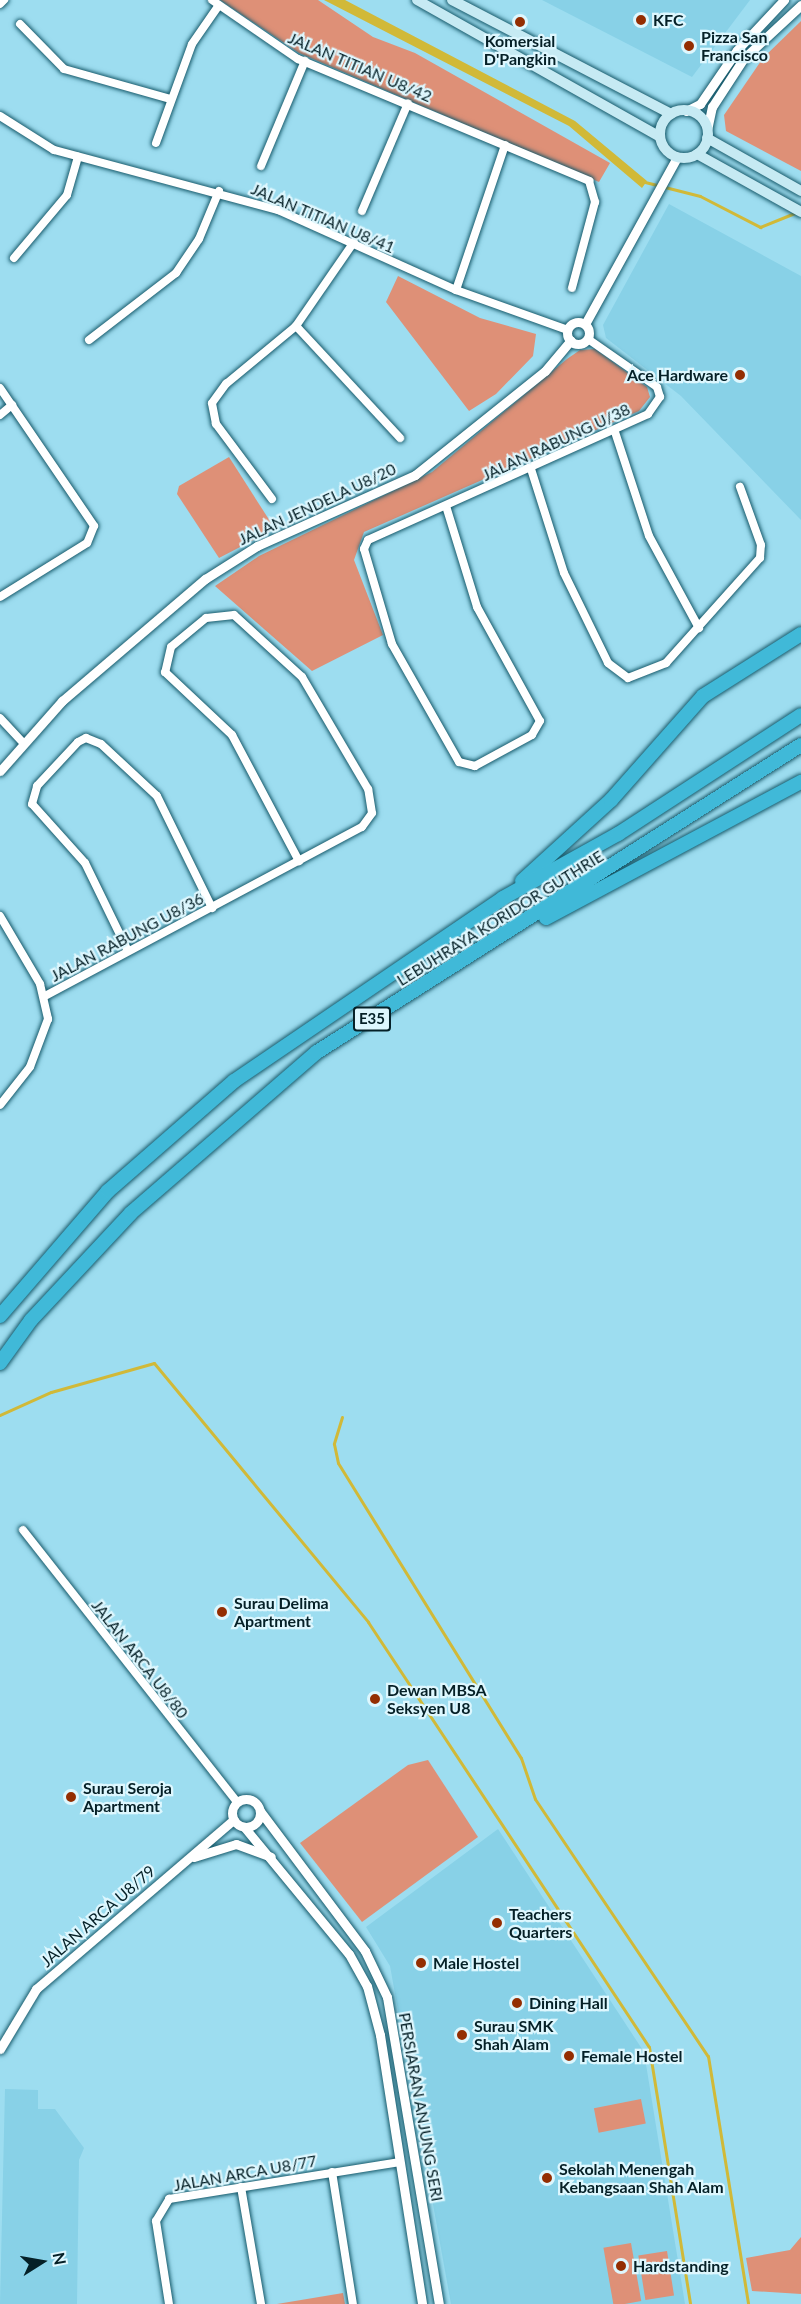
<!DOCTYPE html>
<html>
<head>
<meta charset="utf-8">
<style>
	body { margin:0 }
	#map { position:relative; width:801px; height:2304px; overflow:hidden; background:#9dddf0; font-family:Lato,sans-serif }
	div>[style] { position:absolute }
	.built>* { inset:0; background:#88d1e7 }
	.green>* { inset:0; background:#de9077; transform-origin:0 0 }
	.water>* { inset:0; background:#d1b938 }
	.stream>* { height:3px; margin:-1.5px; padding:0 1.5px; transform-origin:1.5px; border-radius:1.5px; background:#d1b938 }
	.roads { filter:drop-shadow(0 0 2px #175a6b) drop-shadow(0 0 2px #175a6b) }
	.minor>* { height:8px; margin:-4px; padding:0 4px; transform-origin:4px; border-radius:4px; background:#fff }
	.tertiary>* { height:9px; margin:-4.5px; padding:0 4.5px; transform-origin:4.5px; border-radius:4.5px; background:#fff }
	.tertiary>.ring { margin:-4.5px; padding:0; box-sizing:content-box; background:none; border:9px solid #fff; border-radius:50% }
	.secondary>* { height:10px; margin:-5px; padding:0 5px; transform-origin:5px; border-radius:5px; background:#c6eaf3 }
	.secondary>.ring { margin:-5px; padding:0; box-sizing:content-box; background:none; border:10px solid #c6eaf3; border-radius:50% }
	.motorway>* { height:14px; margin:-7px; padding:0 7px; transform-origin:7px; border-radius:7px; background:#40b9d8 }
	.dots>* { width:16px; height:16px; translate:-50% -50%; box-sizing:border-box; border:3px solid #def7fe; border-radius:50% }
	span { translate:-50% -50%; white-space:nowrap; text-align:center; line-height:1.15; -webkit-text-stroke:4.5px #def7fe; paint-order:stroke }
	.shield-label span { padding:2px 4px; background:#def7fe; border:2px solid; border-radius:4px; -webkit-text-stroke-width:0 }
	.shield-label { font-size:15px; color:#052027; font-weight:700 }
	.poi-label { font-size:16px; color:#052027; font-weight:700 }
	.left { translate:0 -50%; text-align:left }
	.right { translate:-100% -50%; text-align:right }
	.street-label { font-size:16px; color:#052027 }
	.north { position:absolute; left:12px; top:2232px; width:60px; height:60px; -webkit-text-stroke:4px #def7fe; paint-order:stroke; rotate:79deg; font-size:16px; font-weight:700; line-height:24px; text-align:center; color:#052027 }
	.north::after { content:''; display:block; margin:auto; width:21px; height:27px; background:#052027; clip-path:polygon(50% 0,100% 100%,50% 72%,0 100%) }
</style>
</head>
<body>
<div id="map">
	<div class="built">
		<div style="clip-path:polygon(542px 0,750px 0,692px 77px)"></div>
		<div style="clip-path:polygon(669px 204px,801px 276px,801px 520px,681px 396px,606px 338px,603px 325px)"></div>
		<div style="clip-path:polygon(498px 1829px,644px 2052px,685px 2304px,451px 2304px,390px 1966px,366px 1927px)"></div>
		<div style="clip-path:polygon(5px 2089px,38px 2090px,38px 2109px,55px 2109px,84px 2148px,79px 2160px,77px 2304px,0 2304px)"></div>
	</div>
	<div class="green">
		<div style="clip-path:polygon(220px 0,318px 0,373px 37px,415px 53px,610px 163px,599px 182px,299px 53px)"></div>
		<div style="clip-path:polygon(801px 21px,801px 171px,726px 131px,724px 115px,763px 58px)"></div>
		<div style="clip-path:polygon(398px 276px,480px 318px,536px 334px,533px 356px,496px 394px,469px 411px,386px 302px)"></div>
		<div style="clip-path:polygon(595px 349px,647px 387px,650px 397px,639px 411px,364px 532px,354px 560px,383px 635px,312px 671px,215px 586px,259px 556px,432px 472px,567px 359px,580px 350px)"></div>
		<div style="clip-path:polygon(229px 457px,275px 529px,219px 558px,177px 494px,179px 486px)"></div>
		<div style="clip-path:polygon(428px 1760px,478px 1837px,362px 1922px,300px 1843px,408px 1765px)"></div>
		<div style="left:641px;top:2099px;width:25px;height:48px;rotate:79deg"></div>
		<div style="clip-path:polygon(801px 2237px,801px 2294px,752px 2291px,746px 2258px,790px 2250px)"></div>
		<div style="left:631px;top:2243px;width:59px;height:28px;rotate:80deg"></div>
		<div style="left:667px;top:2251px;width:45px;height:29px;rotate:81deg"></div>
		<div style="clip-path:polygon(343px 2293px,345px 2304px,277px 2304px)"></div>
	</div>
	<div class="water">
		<div style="clip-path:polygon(324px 0,345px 0,575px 121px,647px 181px,642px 188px,569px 126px)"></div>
	</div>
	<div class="stream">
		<div style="left:641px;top:181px;width:61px;rotate:14.3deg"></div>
		<div style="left:700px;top:196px;width:68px;rotate:27.3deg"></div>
		<div style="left:760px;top:227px;width:38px;rotate:-22deg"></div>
		<div style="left:0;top:1415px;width:56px;rotate:-24.3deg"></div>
		<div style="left:51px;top:1392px;width:107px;rotate:-15.7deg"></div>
		<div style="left:154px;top:1363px;width:336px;rotate:50.4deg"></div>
		<div style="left:368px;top:1622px;width:509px;rotate:56.53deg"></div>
		<div style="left:649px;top:2047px;width:260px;rotate:80.9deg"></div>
		<div style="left:342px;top:1417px;width:28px;rotate:107deg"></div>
		<div style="left:334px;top:1444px;width:19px;rotate:78deg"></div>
		<div style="left:338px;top:1463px;width:347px;rotate:58.2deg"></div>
		<div style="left:521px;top:1758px;width:43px;rotate:71.1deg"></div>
		<div style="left:535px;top:1799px;width:310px;rotate:56.1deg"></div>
		<div style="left:708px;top:2056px;width:251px;rotate:80.8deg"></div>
	</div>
	<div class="roads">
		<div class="minor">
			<div style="left:212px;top:0;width:104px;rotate:34.5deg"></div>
			<div style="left:298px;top:59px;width:316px;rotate:22.7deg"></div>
			<div style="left:589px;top:181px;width:22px;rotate:74deg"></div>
			<div style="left:595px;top:202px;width:89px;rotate:105deg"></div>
			<div style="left:0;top:4px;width:6px;rotate:-45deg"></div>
			<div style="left:20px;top:24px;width:63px;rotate:45.6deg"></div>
			<div style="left:64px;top:69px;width:111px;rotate:15.7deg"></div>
			<div style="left:0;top:116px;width:64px;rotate:32.2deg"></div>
			<div style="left:54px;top:150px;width:232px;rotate:15deg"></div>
			<div style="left:278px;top:210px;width:195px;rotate:24.2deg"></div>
			<div style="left:456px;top:290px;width:119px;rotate:19.7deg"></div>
			<div style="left:156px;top:143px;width:105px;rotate:-70deg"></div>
			<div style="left:192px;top:44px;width:47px;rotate:-55.3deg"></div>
			<div style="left:261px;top:166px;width:114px;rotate:-67.3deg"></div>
			<div style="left:362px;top:211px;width:117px;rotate:-66.9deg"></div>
			<div style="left:14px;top:258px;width:82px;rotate:-49.9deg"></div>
			<div style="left:67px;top:195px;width:40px;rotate:-74deg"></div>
			<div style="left:456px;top:290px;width:153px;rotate:-71.3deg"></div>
			<div style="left:296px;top:326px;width:153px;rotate:47.1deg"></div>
			<div style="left:89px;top:340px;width:110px;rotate:-37.6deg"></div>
			<div style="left:176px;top:273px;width:41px;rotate:-55.9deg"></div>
			<div style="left:199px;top:239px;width:52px;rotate:-67.4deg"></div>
			<div style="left:0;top:388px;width:167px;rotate:55.7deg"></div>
			<div style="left:94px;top:526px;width:18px;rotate:112deg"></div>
			<div style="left:87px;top:543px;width:102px;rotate:148.2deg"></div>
			<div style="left:0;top:415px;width:16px;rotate:-40deg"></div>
			<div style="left:615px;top:432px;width:109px;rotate:71.9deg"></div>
			<div style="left:649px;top:536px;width:105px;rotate:61.5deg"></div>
			<div style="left:531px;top:469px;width:109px;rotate:72.4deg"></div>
			<div style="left:564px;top:573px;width:100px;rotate:63.9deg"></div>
			<div style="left:608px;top:663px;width:25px;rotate:37deg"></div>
			<div style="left:628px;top:678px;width:41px;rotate:-21.5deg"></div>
			<div style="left:666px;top:663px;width:141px;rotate:-48.2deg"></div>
			<div style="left:760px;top:558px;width:13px;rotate:-86deg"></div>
			<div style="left:761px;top:545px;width:62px;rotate:-109.9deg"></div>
			<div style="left:272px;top:499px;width:94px;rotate:-126.7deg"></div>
			<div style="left:216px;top:424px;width:21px;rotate:-101deg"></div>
			<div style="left:212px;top:403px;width:24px;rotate:-54deg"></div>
			<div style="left:226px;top:384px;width:91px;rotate:-39.6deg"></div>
			<div style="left:296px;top:326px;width:102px;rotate:-55.4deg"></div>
			<div style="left:446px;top:506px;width:106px;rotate:72.9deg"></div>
			<div style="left:477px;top:607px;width:130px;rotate:61.1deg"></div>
			<div style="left:540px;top:721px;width:16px;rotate:120deg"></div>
			<div style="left:532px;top:735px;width:65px;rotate:151.5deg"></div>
			<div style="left:475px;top:766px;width:16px;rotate:-166deg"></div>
			<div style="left:459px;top:762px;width:136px;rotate:-119.6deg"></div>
			<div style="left:392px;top:644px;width:99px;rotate:-106.4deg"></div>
			<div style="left:364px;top:549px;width:10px;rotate:-66deg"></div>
			<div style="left:368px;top:540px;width:307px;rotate:-24.2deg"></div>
			<div style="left:648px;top:414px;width:21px;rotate:-55deg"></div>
			<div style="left:660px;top:397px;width:10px;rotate:-107deg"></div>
			<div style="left:657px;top:387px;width:84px;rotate:-145.2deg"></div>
			<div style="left:0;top:718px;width:33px;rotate:47deg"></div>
			<div style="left:0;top:916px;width:79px;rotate:59.5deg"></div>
			<div style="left:40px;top:984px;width:36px;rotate:77deg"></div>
			<div style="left:48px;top:1019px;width:51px;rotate:110.6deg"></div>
			<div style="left:30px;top:1067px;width:48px;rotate:128.3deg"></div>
			<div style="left:128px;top:951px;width:98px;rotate:-116deg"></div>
			<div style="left:85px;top:863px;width:79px;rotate:-131.9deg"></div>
			<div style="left:32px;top:804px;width:19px;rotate:-74deg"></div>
			<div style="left:37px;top:786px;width:60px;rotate:-47deg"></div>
			<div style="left:78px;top:742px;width:9px;rotate:-27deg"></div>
			<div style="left:86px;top:738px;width:16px;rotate:22deg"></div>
			<div style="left:101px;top:744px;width:76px;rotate:42.9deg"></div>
			<div style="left:157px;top:796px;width:125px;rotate:63.8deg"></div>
			<div style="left:45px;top:996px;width:359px;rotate:-28.1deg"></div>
			<div style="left:362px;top:827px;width:17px;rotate:-54deg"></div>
			<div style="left:372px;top:813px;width:24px;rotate:-99deg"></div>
			<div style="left:368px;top:789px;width:130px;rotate:-120.5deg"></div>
			<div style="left:302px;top:677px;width:92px;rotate:-137.6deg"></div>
			<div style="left:234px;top:615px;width:28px;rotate:174deg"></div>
			<div style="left:206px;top:618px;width:45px;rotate:140.4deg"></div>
			<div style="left:171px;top:647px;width:26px;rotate:103deg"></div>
			<div style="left:165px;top:672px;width:92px;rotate:43.2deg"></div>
			<div style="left:232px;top:735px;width:143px;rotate:62deg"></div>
			<div style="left:23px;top:1530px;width:346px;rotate:51.8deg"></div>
			<div style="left:332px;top:2172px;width:134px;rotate:81deg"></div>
			<div style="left:241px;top:2187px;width:119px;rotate:80.3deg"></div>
			<div style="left:169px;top:2304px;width:84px;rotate:-98.9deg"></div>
			<div style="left:156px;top:2221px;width:26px;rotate:-59deg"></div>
			<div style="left:169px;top:2199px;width:234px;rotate:-9.1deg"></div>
		</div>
		<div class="tertiary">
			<div style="left:686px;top:111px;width:16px;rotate:-27deg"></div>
			<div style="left:700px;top:104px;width:65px;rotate:-55.6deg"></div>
			<div style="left:737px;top:50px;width:69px;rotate:-46.8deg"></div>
			<div style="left:707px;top:130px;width:24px;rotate:-78deg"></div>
			<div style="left:712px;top:107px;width:59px;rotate:-56.9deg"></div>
			<div style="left:744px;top:58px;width:78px;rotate:-42.9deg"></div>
			<div class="ring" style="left:567px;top:322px;width:13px;height:13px"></div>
			<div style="left:585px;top:324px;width:191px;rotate:-61.1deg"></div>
			<div style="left:0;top:771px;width:94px;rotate:-48.5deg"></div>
			<div style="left:62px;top:701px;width:188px;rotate:-40.5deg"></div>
			<div style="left:205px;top:579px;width:62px;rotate:-32.4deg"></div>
			<div style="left:257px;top:546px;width:173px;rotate:-24.2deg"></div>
			<div style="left:415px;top:475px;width:166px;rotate:-38.7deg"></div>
			<div style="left:545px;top:371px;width:40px;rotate:-50deg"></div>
			<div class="ring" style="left:232px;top:1799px;width:19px;height:19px"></div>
			<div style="left:260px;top:1811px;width:175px;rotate:53.1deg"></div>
			<div style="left:365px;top:1951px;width:51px;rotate:64.4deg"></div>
			<div style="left:387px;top:1997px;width:311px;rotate:80.4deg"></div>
			<div style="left:245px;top:1828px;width:163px;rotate:50.5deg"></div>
			<div style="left:349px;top:1954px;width:37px;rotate:61deg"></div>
			<div style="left:367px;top:1986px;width:51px;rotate:75.1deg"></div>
			<div style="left:380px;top:2035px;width:272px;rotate:81.1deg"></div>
			<div style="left:194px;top:1857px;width:44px;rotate:-17.2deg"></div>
			<div style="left:236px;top:1844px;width:37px;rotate:20deg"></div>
			<div style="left:0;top:2049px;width:70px;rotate:-59deg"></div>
			<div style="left:36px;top:1989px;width:260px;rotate:-40.6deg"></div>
		</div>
		<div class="secondary">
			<div style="left:417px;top:0;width:279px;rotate:29.4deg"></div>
			<div style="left:452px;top:0;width:247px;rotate:27.5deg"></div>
			<div class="ring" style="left:660px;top:110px;width:38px;height:38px"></div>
			<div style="left:707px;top:138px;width:108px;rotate:29.4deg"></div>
			<div style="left:697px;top:154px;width:119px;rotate:29.1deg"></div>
		</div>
		<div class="motorway">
			<div style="left:522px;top:881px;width:120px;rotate:-42.3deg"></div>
			<div style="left:611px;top:800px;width:139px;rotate:-48.5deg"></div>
			<div style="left:703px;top:696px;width:116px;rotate:-32.3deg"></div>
			<div style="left:546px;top:918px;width:289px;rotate:-28.1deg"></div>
			<div style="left:0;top:1316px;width:165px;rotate:-49.2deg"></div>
			<div style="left:108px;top:1191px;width:167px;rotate:-41.1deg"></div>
			<div style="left:234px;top:1081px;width:325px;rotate:-34.2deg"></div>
			<div style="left:503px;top:898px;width:132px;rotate:-29.1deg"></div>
			<div style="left:618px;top:834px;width:218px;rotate:-33deg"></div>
			<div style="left:0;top:1363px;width:53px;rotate:-54.2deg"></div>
			<div style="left:31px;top:1320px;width:146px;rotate:-46.9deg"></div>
			<div style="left:131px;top:1213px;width:246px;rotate:-40.9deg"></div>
			<div style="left:317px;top:1052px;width:573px;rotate:-32.39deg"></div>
		</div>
	</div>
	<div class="dots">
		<div style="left:641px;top:20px;background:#942e02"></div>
		<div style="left:520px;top:22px;background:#942e02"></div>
		<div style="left:689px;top:46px;background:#942e02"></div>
		<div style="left:740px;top:375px;background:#942e02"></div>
		<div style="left:222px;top:1612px;background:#942e02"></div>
		<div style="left:375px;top:1699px;background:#942e02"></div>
		<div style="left:71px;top:1797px;background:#942e02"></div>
		<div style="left:497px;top:1923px;background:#942e02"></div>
		<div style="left:421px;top:1963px;background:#942e02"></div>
		<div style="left:517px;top:2003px;background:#942e02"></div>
		<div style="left:462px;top:2035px;background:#942e02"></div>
		<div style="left:569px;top:2056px;background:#942e02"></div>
		<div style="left:547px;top:2178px;background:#942e02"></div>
		<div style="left:621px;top:2266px;background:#942e02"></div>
	</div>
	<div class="shield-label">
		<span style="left:372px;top:1019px">E35</span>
	</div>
	<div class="poi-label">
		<span class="left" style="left:653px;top:20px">KFC</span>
		<span class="left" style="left:701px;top:46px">Pizza San<br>Francisco</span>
		<span style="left:520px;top:50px">Komersial<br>D'Pangkin</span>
		<span class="right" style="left:728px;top:375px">Ace Hardware</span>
		<span class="left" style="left:234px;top:1612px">Surau Delima<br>Apartment</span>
		<span class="left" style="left:387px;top:1699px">Dewan MBSA<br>Seksyen U8</span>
		<span class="left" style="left:83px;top:1797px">Surau Seroja<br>Apartment</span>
		<span class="left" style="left:509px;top:1923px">Teachers<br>Quarters</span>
		<span class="left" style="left:433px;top:1963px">Male Hostel</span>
		<span class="left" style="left:529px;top:2003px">Dining Hall</span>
		<span class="left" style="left:474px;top:2035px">Surau SMK<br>Shah Alam</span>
		<span class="left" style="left:581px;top:2056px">Female Hostel</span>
		<span class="left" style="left:559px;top:2178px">Sekolah Menengah<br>Kebangsaan Shah Alam</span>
		<span class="left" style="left:633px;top:2266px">Hardstanding</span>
	</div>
	<div class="street-label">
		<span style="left:360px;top:67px;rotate:23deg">JALAN TITIAN U8/42</span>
		<span style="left:323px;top:218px;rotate:23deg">JALAN TITIAN U8/41</span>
		<span style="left:556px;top:442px;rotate:-25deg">JALAN RABUNG U/38</span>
		<span style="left:317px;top:504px;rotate:-25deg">JALAN JENDELA U8/20</span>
		<span style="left:500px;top:918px;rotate:-32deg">LEBUHRAYA KORIDOR GUTHRIE</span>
		<span style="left:127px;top:937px;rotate:-28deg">JALAN RABUNG U8/36</span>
		<span style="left:140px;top:1659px;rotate:52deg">JALAN ARCA U8/80</span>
		<span style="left:98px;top:1916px;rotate:-41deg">JALAN ARCA U8/79</span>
		<span style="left:421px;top:2107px;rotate:80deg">PERSIARAN ANJUNG SERI</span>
		<span style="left:245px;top:2173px;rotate:-10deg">JALAN ARCA U8/77</span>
	</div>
	<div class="north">N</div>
</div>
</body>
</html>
